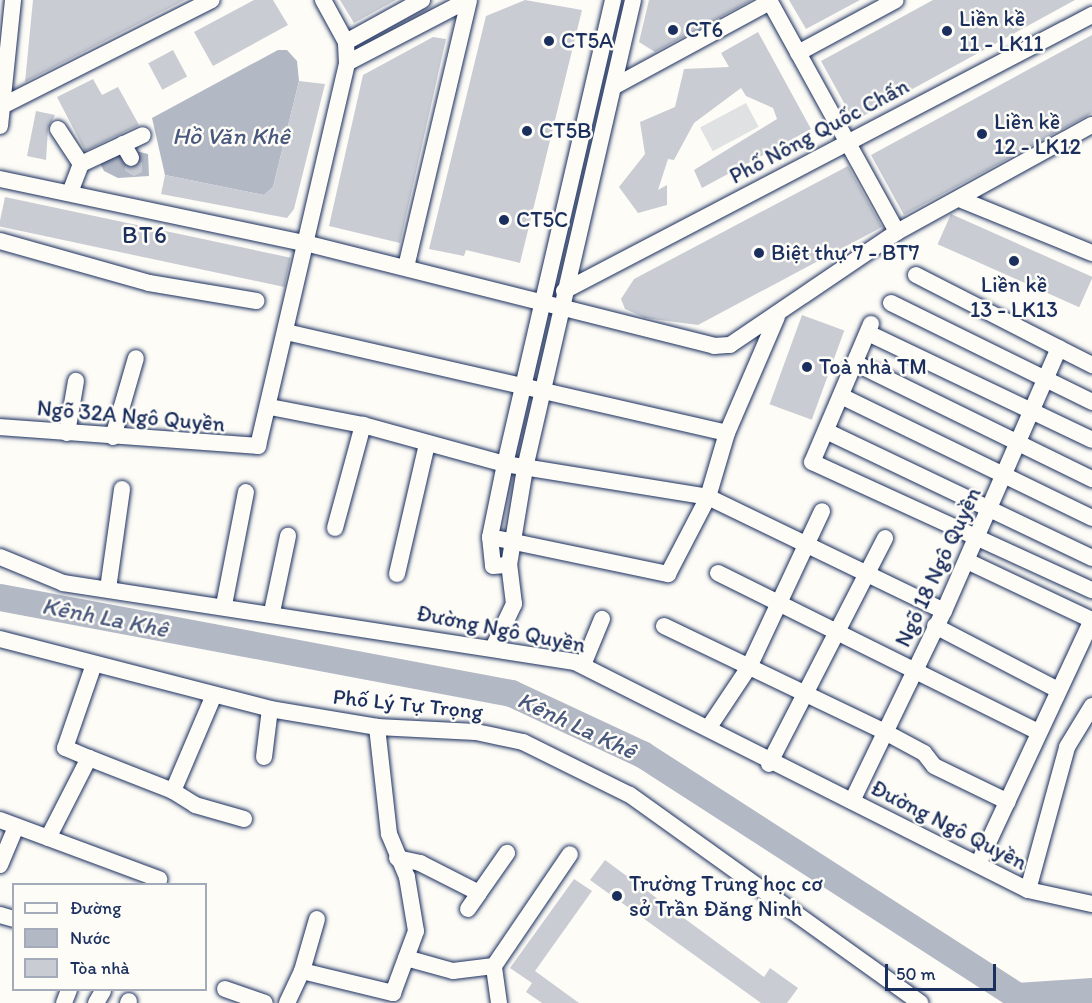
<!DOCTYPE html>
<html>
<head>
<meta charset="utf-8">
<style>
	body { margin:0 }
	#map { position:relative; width:1092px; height:1003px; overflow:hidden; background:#fdfcf7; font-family:Itim,sans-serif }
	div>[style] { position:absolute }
	.green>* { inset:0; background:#e0e1e3; transform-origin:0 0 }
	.water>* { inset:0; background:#b3b8c5 }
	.river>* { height:27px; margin:-13.5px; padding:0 13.5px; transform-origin:13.5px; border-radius:13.5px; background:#b3b8c5 }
	.building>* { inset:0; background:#c9ccd3; transform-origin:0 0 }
	.roads { filter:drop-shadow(0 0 2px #1b2f5e) drop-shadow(0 0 2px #1b2f5e) }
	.minor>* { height:16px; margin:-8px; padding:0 8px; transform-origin:8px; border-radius:8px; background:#fdfcf7 }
	.dots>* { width:16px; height:16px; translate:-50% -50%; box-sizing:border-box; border:3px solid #fdfcf7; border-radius:50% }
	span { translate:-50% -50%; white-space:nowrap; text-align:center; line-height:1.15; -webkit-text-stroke:5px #fdfcf7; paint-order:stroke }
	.poi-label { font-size:22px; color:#1b2f5e }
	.left { translate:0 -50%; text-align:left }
	.street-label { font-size:22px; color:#1b2f5e }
	.water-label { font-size:24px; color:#49587d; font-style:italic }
	.neighbourhood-label { font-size:24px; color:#1b2f5e; letter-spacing:1.5px }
	.legend { position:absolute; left:12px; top:883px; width:195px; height:108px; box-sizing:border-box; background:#fdfcf7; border:2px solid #a3aaba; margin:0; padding:8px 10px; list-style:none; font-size:18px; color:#1b2f5e }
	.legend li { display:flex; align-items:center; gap:12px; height:30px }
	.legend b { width:30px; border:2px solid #a3aaba }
	.scale { position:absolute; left:885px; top:964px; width:111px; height:27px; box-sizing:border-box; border:3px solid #1b2f5e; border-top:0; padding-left:8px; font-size:18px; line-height:21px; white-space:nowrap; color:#1b2f5e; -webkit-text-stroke:4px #fdfcf7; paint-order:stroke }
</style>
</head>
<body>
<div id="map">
	<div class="green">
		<div style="left:746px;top:103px;width:27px;height:52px;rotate:62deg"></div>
	</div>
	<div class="water">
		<div style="clip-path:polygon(278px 50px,287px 50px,297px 61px,299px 81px,273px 187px,264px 195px,165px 175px,152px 118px)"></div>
		<div style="clip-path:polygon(128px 149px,148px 154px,149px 176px,118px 178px,104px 171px,100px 163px)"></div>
	</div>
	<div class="river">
		<div style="left:0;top:597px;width:520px;rotate:10.64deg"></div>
		<div style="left:511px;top:693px;width:145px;rotate:25deg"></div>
		<div style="left:642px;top:754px;width:446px;rotate:32.8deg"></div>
		<div style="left:1017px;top:996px;width:75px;rotate:-3.8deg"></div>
	</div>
	<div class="building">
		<div style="clip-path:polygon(33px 0,185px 0,25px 82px)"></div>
		<div style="clip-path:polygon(254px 0,273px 0,288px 25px,213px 66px,194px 32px)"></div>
		<div style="clip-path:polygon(340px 0,396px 0,354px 23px)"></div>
		<div style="clip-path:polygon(525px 0,582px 10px,520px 263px,466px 250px,464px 256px,429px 249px,486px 16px)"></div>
		<div style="clip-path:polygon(649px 0,752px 0,655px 52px,639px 42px)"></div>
		<div style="clip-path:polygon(789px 0,860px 0,806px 29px)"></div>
		<div style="clip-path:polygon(933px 0,1075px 0,854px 121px,821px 61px)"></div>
		<div style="clip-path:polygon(758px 32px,811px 129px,702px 188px,694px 170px,777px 119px,773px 108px,746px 96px,741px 88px,694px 123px,674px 160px,668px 159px,658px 190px,667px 185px,667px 205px,638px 213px,619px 187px,645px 154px,640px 122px,675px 107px,684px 69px,729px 67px,721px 53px)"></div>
		<div style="clip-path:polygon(1092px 35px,1092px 113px,904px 215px,871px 155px)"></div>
		<div style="clip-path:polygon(433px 37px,446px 39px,400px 243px,329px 226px,363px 75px)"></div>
		<div style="left:173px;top:50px;width:30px;height:28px;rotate:62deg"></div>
		<div style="clip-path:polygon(93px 79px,102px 95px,118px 87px,139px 125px,85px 151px,57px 97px)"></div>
		<div style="clip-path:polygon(299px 81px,325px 84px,294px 209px,287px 218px,161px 194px,165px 175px,264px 195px,273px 187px)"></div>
		<div style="clip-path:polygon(36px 111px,55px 115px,48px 129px,46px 160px,27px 156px)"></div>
		<div style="clip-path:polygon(142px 162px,142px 172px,134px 176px,125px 171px,125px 166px)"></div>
		<div style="clip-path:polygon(848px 166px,882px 227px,698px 325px,645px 318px,625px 309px,621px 299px,634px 279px)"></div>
		<div style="left:5px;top:197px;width:292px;height:30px;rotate:12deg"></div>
		<div style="left:951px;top:214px;width:155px;height:33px;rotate:24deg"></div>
		<div style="left:802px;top:315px;width:45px;height:95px;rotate:20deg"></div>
		<div style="clip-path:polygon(605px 860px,764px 977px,770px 968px,798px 988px,787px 1003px,761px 1003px,590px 880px)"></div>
		<div style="clip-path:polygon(574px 879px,592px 891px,535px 971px,579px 1003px,542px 1003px,526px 992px,532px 983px,510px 968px)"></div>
	</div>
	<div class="roads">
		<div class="minor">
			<div style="left:613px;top:0;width:476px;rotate:103.1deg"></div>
			<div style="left:505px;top:464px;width:75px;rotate:101.6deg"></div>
			<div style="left:490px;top:537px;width:29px;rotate:84deg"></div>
			<div style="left:493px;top:566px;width:16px;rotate:-4deg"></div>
			<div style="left:509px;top:565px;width:98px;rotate:-80.6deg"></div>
			<div style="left:525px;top:468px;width:480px;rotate:-77deg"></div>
			<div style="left:769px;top:0;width:265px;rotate:61.1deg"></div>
			<div style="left:346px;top:42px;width:87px;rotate:-28.9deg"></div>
			<div style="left:798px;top:53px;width:111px;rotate:-28.4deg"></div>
			<div style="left:347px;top:63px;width:136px;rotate:-27.5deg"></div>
			<div style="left:615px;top:86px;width:176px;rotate:-28.5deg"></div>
			<div style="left:0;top:107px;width:237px;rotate:-26.8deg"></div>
			<div style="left:0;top:126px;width:127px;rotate:-84.1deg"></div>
			<div style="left:58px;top:129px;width:42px;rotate:56.7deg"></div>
			<div style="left:123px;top:144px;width:16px;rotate:60deg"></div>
			<div style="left:0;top:179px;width:312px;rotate:11.9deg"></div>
			<div style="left:305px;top:243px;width:422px;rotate:14.1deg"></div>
			<div style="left:714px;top:346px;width:16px;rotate:-4deg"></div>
			<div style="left:730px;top:345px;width:202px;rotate:-34.1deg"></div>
			<div style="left:897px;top:232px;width:222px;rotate:-28.8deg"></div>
			<div style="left:71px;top:190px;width:28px;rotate:-69deg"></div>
			<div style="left:81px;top:164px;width:68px;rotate:-25.1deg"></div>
			<div style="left:962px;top:200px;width:140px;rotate:22.2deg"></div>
			<div style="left:0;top:241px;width:155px;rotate:15.7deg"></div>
			<div style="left:149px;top:283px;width:109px;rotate:9.5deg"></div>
			<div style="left:406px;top:267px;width:274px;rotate:-76.7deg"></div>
			<div style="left:916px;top:275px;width:198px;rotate:27.1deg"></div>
			<div style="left:564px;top:291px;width:596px;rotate:-27.6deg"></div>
			<div style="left:891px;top:303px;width:224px;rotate:26.2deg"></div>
			<div style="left:871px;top:324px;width:150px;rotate:113.1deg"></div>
			<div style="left:812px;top:462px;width:308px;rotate:24.6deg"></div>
			<div style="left:286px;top:332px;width:452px;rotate:12.9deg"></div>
			<div style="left:868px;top:333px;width:248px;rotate:25.5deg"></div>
			<div style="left:855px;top:363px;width:264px;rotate:26.1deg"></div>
			<div style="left:841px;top:396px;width:279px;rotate:25.9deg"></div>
			<div style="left:270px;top:407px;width:95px;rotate:11deg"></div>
			<div style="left:363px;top:425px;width:147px;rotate:15.4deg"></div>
			<div style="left:505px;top:464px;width:206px;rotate:9.2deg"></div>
			<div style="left:708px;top:497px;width:262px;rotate:25.8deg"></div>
			<div style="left:0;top:427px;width:259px;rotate:4.2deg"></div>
			<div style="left:258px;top:446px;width:393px;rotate:-76.9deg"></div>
			<div style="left:347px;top:63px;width:21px;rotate:-93deg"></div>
			<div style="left:346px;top:42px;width:48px;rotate:-118.7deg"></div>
			<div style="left:826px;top:431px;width:295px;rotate:25.5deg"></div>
			<div style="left:67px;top:433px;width:53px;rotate:-80.2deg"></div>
			<div style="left:113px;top:437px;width:82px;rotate:-73.8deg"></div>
			<div style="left:335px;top:528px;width:107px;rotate:-74.8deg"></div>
			<div style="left:500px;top:539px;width:172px;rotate:11.8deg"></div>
			<div style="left:668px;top:574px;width:87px;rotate:-62.5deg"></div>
			<div style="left:708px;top:497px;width:67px;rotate:-73.5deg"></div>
			<div style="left:727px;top:433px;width:126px;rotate:-66.7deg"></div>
			<div style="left:0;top:557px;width:68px;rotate:22.4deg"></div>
			<div style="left:63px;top:583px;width:518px;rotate:8.77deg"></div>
			<div style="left:575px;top:662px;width:507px;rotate:26.72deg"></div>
			<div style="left:1028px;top:890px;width:66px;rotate:12.3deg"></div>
			<div style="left:967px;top:561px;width:138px;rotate:25.3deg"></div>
			<div style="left:1092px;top:620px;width:267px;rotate:115deg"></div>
			<div style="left:718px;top:573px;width:358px;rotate:26.4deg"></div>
			<div style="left:397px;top:574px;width:133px;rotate:-77deg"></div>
			<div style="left:108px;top:589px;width:101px;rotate:-82deg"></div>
			<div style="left:224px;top:605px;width:115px;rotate:-79deg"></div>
			<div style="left:272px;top:612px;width:78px;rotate:-78.1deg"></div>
			<div style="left:664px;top:626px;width:245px;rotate:25.6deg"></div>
			<div style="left:885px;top:732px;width:44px;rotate:28.3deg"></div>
			<div style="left:924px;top:753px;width:16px;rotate:52deg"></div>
			<div style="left:934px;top:766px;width:82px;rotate:25.9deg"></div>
			<div style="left:935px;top:626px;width:139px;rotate:27.5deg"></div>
			<div style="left:0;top:639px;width:279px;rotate:14.5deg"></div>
			<div style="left:270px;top:709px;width:109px;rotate:9.5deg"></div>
			<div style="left:377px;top:727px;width:99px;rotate:2.9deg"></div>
			<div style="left:476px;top:732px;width:48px;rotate:12deg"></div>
			<div style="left:523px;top:742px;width:119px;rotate:26.4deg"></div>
			<div style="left:630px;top:795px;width:357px;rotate:35.6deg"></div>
			<div style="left:493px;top:648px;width:49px;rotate:-64.5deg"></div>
			<div style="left:514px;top:604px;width:39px;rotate:-97deg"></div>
			<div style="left:583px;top:665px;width:50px;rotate:-67.6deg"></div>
			<div style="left:709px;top:727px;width:72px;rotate:-56.3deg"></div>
			<div style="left:749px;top:667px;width:172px;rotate:-64.9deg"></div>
			<div style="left:264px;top:757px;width:48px;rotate:-82.9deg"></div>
			<div style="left:89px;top:758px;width:26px;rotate:-157deg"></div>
			<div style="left:65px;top:748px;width:86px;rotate:-70.9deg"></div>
			<div style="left:769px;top:764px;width:254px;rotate:-62.8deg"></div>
			<div style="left:173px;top:791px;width:26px;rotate:32deg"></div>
			<div style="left:195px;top:805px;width:51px;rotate:15.9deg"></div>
			<div style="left:852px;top:801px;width:211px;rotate:-64.2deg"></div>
			<div style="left:944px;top:611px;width:287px;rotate:-66.4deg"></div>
			<div style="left:0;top:820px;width:170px;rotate:20.4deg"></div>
			<div style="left:48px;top:838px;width:90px;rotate:-62.9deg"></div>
			<div style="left:89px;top:758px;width:90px;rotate:21.4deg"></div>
			<div style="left:173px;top:791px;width:102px;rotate:-66.9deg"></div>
			<div style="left:397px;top:858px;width:24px;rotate:12deg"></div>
			<div style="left:420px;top:863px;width:66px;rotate:27deg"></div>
			<div style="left:479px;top:893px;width:49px;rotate:-55deg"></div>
			<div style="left:0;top:865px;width:41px;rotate:-67.2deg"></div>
			<div style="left:1028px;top:890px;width:148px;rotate:-74.7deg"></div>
			<div style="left:1067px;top:747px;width:48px;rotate:-58.6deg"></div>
			<div style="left:468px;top:909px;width:19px;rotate:-55deg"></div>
			<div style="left:0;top:915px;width:15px;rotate:16deg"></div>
			<div style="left:406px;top:958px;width:49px;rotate:15.5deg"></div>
			<div style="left:453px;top:971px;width:41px;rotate:-7deg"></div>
			<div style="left:302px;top:971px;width:54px;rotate:-73.9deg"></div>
			<div style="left:225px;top:989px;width:42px;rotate:19.3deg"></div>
			<div style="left:64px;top:1003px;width:14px;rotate:-69deg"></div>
			<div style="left:96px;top:1003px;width:14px;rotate:-60deg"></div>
			<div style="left:128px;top:1003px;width:2px;rotate:-63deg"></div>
			<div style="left:287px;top:1003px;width:35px;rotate:-65deg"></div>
			<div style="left:302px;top:971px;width:94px;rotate:13.6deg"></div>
			<div style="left:393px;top:993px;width:66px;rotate:-69.6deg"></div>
			<div style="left:416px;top:931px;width:55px;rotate:-99.5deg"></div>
			<div style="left:407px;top:877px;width:47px;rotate:-112.7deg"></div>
			<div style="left:389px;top:834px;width:108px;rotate:-96.4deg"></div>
			<div style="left:499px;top:1003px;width:37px;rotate:-98deg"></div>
			<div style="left:494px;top:966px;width:135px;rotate:-55.8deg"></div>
		</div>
	</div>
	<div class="dots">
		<div style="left:673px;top:30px;background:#1b2f5e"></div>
		<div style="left:947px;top:31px;background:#1b2f5e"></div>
		<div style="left:549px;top:41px;background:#1b2f5e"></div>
		<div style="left:527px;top:131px;background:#1b2f5e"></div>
		<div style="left:982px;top:134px;background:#1b2f5e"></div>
		<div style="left:504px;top:220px;background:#1b2f5e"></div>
		<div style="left:759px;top:253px;background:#1b2f5e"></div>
		<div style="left:1014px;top:261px;background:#1b2f5e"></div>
		<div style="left:807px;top:367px;background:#1b2f5e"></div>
		<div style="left:617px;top:896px;background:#1b2f5e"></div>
	</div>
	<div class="poi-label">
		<span class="left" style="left:959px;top:31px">Liền kề<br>11 - LK11</span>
		<span class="left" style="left:685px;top:30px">CT6</span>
		<span class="left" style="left:561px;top:41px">CT5A</span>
		<span class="left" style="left:994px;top:134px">Liền kề<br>12 - LK12</span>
		<span class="left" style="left:539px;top:131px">CT5B</span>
		<span class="left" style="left:516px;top:220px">CT5C</span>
		<span class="left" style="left:771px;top:253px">Biệt thự 7 - BT7</span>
		<span style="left:1014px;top:297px">Liền kề<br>13 - LK13</span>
		<span class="left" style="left:819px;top:367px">Toà nhà TM</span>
		<span class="left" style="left:629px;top:896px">Trường Trung học cơ<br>sở Trần Đăng Ninh</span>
	</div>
	<div class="street-label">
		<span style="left:819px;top:131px;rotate:-28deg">Phố Nông Quốc Chấn</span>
		<span style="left:131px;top:416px;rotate:5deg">Ngõ 32A Ngô Quyền</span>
		<span style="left:938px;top:567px;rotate:-65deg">Ngõ 18 Ngô Quyền</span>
		<span style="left:501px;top:629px;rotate:11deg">Đường Ngô Quyền</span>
		<span style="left:408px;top:704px;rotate:6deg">Phố Lý Tự Trọng</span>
		<span style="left:949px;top:825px;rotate:27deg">Đường Ngô Quyền</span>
	</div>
	<div class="water-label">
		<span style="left:231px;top:136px">Hồ Văn Khê</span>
		<span style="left:105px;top:617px;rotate:11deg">Kênh La Khê</span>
		<span style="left:577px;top:725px;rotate:25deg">Kênh La Khê</span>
	</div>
	<div class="neighbourhood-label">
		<span style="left:145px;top:235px">BT6</span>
	</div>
	<ul class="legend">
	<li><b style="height:8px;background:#fdfcf7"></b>Đường</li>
	<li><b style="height:16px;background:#b3b8c5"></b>Nước</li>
	<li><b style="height:16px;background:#c9ccd3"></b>Tòa nhà</li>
	</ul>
	<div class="scale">50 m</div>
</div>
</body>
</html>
